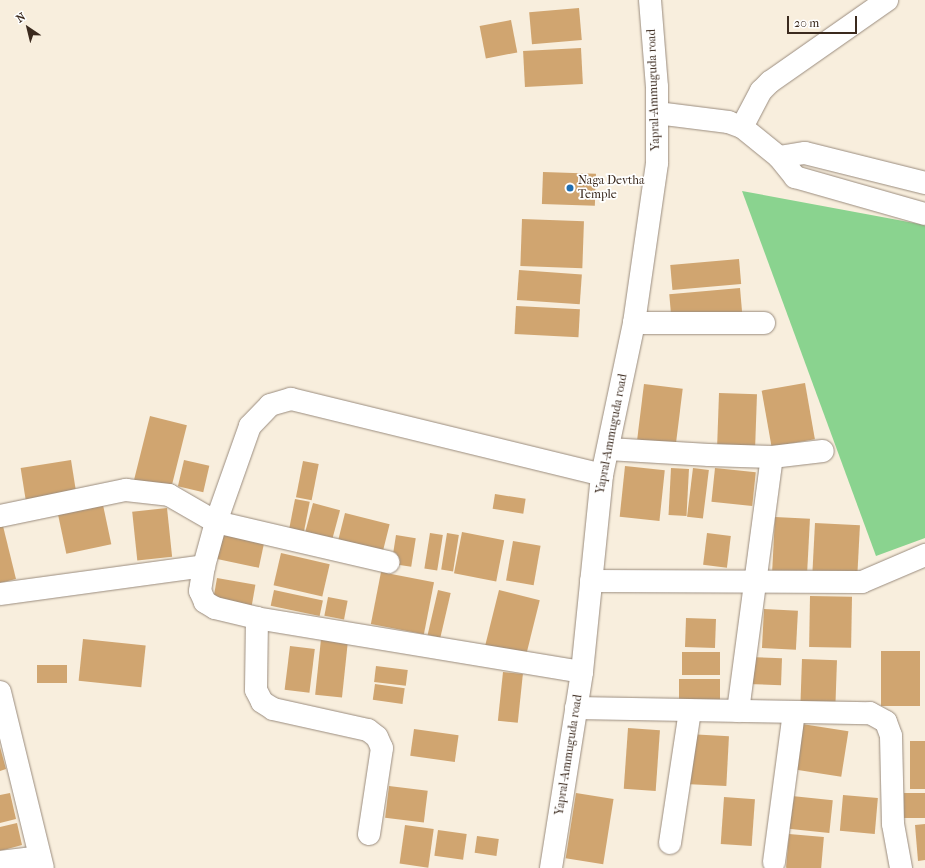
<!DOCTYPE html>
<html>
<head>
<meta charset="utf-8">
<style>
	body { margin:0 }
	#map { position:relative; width:925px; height:868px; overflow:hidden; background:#f8eedd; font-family:"IM FELL French Canon",serif }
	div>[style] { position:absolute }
	.green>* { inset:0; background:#8ad38f }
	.building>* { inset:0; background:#d0a570; transform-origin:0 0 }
	.roads { filter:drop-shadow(0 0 1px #9a8c7e) drop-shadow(0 0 1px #9a8c7e) }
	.minor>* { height:22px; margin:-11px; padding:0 11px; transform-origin:11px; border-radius:11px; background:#fff }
	.major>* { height:22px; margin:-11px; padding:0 11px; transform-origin:11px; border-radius:11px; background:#fff }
	.dots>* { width:11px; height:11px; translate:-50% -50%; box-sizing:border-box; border:2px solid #fff; border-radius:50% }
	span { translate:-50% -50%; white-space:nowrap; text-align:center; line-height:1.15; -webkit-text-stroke:3.5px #fff; paint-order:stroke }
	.street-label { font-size:12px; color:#3b2a1e }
	.poi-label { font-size:12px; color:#3b2a1e }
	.left { translate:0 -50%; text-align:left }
	.north { position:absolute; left:8px; top:8px; width:40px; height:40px; -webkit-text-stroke:3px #fff; paint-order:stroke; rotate:325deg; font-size:11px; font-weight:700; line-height:16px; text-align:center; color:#3b2a1e }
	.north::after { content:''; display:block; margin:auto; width:14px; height:18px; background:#3b2a1e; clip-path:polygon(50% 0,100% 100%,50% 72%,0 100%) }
	.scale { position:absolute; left:787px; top:16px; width:70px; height:18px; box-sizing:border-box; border:2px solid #3b2a1e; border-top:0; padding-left:5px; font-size:12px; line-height:14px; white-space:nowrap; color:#3b2a1e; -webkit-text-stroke:3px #fff; paint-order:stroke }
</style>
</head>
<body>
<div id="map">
	<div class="green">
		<div style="clip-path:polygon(742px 191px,925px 225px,925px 538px,876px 556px)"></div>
	</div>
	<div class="building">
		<div style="left:579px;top:8px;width:32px;height:50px;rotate:85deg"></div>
		<div style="left:511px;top:20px;width:33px;height:32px;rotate:79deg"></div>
		<div style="left:581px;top:48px;width:36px;height:58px;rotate:87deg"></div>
		<div style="left:543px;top:172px;width:53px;height:32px;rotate:2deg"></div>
		<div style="left:522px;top:219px;width:62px;height:47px;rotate:2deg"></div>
		<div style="left:739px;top:259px;width:25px;height:69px;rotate:85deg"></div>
		<div style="left:519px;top:270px;width:63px;height:30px;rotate:4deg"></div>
		<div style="left:740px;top:288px;width:24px;height:71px;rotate:85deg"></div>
		<div style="left:516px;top:306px;width:64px;height:28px;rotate:3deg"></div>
		<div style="left:805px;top:383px;width:57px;height:44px;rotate:80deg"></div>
		<div style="left:644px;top:384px;width:39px;height:56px;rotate:7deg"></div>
		<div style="left:719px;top:393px;width:38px;height:57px;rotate:2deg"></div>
		<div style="left:150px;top:416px;width:38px;height:66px;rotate:14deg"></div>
		<div style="left:71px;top:460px;width:33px;height:51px;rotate:81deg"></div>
		<div style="left:184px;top:460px;width:26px;height:27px;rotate:13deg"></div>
		<div style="left:303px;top:461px;width:16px;height:37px;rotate:11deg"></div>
		<div style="left:625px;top:466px;width:40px;height:51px;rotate:6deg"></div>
		<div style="left:671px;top:468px;width:18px;height:47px;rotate:3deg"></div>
		<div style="left:693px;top:468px;width:16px;height:49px;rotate:7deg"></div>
		<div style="left:715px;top:468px;width:41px;height:34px;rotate:6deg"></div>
		<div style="left:495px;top:494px;width:31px;height:15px;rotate:9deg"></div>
		<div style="left:295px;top:499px;width:15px;height:35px;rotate:11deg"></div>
		<div style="left:313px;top:503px;width:28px;height:35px;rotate:15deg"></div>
		<div style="left:103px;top:505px;width:40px;height:46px;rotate:78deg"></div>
		<div style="left:167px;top:508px;width:49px;height:35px;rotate:84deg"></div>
		<div style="left:345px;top:513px;width:46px;height:32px;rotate:14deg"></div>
		<div style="left:775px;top:517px;width:35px;height:55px;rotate:3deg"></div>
		<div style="left:815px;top:523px;width:45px;height:53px;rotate:3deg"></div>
		<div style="clip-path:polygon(3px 526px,16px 579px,0 583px,0 527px)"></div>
		<div style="left:462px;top:532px;width:43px;height:42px;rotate:11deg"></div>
		<div style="left:430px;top:533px;width:13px;height:36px;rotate:9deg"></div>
		<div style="left:447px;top:533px;width:12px;height:37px;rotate:9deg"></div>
		<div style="left:707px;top:533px;width:24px;height:32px;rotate:7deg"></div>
		<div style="left:220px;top:534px;width:45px;height:25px;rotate:12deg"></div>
		<div style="left:396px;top:535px;width:20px;height:29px;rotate:9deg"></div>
		<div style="left:513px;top:541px;width:28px;height:40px;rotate:10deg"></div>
		<div style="left:281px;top:553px;width:50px;height:33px;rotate:13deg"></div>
		<div style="left:381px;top:572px;width:54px;height:53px;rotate:11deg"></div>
		<div style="left:217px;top:578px;width:39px;height:21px;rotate:10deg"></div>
		<div style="left:274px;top:590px;width:50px;height:16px;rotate:12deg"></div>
		<div style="left:438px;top:590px;width:13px;height:46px;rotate:13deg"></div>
		<div style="left:499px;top:590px;width:42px;height:60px;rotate:14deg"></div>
		<div style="left:810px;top:596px;width:42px;height:51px;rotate:1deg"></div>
		<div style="left:328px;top:597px;width:20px;height:19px;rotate:11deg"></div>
		<div style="left:764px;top:609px;width:34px;height:39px;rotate:3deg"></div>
		<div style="left:686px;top:618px;width:30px;height:29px;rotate:2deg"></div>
		<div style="left:83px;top:639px;width:63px;height:42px;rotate:6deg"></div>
		<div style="left:321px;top:639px;width:27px;height:56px;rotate:6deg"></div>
		<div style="left:290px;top:646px;width:25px;height:44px;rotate:7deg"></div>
		<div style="left:881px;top:651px;width:39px;height:55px"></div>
		<div style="left:682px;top:652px;width:38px;height:23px"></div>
		<div style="left:747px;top:657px;width:35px;height:27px;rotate:2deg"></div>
		<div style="left:802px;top:659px;width:35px;height:42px;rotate:2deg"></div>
		<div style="left:37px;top:665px;width:30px;height:18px"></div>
		<div style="left:376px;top:666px;width:32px;height:16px;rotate:7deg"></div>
		<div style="left:503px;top:672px;width:20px;height:49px;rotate:6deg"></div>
		<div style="left:679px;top:679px;width:41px;height:26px"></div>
		<div style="left:375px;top:684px;width:30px;height:16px;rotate:8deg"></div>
		<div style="left:802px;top:724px;width:47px;height:46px;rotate:9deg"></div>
		<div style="left:628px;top:728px;width:32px;height:61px;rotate:4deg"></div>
		<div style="left:414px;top:729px;width:45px;height:27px;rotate:8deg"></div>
		<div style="left:688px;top:734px;width:41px;height:50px;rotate:3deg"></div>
		<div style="left:910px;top:741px;width:15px;height:48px"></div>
		<div style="clip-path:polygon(0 747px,6px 769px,0 771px)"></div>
		<div style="left:389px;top:786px;width:39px;height:32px;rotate:7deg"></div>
		<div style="clip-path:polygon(10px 793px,16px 819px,0 823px,0 795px)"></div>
		<div style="left:576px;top:793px;width:38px;height:66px;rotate:9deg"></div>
		<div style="left:925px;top:793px;width:25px;height:21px;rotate:90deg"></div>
		<div style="left:843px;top:795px;width:35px;height:36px;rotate:5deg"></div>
		<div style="left:792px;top:796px;width:41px;height:33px;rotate:6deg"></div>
		<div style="left:724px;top:797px;width:31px;height:47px;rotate:4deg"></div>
		<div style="clip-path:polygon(17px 823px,22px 845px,0 851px,0 827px)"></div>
		<div style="clip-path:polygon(925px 824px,925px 860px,918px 861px,915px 825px)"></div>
		<div style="left:405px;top:825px;width:29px;height:39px;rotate:8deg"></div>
		<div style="left:438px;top:830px;width:29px;height:26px;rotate:8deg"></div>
		<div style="left:789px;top:834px;width:35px;height:34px;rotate:5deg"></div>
		<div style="left:477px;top:836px;width:22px;height:17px;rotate:8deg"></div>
	</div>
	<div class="roads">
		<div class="minor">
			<div style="left:657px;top:113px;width:72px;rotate:7.2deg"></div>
			<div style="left:728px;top:122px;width:15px;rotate:20deg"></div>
			<div style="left:742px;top:127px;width:48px;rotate:39deg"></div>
			<div style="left:779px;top:157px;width:26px;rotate:51deg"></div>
			<div style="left:795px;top:177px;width:135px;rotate:15.9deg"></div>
			<div style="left:742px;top:127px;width:41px;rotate:-62.2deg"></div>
			<div style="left:761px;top:91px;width:13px;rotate:-45deg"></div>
			<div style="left:770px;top:82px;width:143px;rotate:-35deg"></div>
			<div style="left:779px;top:157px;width:26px;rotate:-9deg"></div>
			<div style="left:805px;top:153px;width:124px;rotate:14deg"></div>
			<div style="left:634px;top:323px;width:130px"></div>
			<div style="left:608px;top:449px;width:101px;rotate:3.4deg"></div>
			<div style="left:709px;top:455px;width:63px;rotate:1.8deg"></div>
			<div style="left:772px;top:457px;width:51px;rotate:-6.7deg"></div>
			<div style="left:0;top:516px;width:129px;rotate:-11.7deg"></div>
			<div style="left:126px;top:490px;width:43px;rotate:6.6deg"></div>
			<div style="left:169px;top:495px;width:54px;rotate:29.9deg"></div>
			<div style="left:216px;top:522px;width:177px;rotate:13.1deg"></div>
			<div style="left:591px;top:581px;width:271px;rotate:0.2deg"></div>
			<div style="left:862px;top:582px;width:69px;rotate:-23.2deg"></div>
			<div style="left:0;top:594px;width:206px;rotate:-7.8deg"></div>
			<div style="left:257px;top:618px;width:72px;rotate:90.8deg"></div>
			<div style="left:256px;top:690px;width:13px;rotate:63deg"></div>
			<div style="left:262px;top:702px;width:13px;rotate:32deg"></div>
			<div style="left:273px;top:709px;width:97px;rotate:12.5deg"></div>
			<div style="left:368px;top:730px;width:11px;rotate:38deg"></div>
			<div style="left:377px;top:737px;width:12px;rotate:66deg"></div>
			<div style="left:382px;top:748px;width:87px;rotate:98.6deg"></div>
			<div style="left:582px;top:672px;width:329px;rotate:-170.6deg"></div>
			<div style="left:257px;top:618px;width:43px;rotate:-166.6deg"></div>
			<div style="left:215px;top:608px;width:12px;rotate:-149deg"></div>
			<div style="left:205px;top:602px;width:12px;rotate:-114deg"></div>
			<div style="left:200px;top:591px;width:25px;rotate:-81deg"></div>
			<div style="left:204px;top:566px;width:46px;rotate:-74.7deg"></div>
			<div style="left:216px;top:522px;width:102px;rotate:-70.5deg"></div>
			<div style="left:250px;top:426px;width:29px;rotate:-46deg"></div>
			<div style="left:270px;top:405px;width:22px;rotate:-16deg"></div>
			<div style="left:291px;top:399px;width:320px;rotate:13.7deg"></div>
			<div style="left:0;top:692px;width:181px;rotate:76.3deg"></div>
			<div style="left:576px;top:708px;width:294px;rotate:1deg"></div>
			<div style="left:870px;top:713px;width:18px;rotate:29deg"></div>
			<div style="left:886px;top:722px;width:15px;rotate:70deg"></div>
			<div style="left:891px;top:736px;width:88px;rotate:88.7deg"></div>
			<div style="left:893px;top:824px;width:45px;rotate:79.7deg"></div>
			<div style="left:738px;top:711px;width:256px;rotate:-82.4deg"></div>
			<div style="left:670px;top:843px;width:134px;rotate:-81.4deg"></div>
			<div style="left:0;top:862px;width:40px;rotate:-7.1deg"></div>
			<div style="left:774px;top:862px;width:151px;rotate:-82.4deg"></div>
		</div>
		<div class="major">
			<div style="left:551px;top:868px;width:198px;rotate:-81deg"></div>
			<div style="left:582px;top:672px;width:198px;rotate:-84.2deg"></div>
			<div style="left:602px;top:475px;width:155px;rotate:-78.1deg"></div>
			<div style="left:634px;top:323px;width:162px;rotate:-81.8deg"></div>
			<div style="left:657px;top:163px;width:76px;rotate:-90deg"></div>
			<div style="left:657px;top:87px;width:87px;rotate:-94.6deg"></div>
		</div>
	</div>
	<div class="dots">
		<div style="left:570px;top:188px;background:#1f6fb2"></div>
	</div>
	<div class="street-label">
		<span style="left:654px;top:90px;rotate:-92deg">Yapral-Ammuguda road</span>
		<span style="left:612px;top:434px;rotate:-79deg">Yapral-Ammuguda road</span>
		<span style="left:569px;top:755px;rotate:-81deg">Yapral-Ammuguda road</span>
	</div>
	<div class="poi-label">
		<span class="left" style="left:578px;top:188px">Naga Devtha<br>Temple</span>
	</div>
	<div class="north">N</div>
	<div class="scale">20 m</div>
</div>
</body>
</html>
